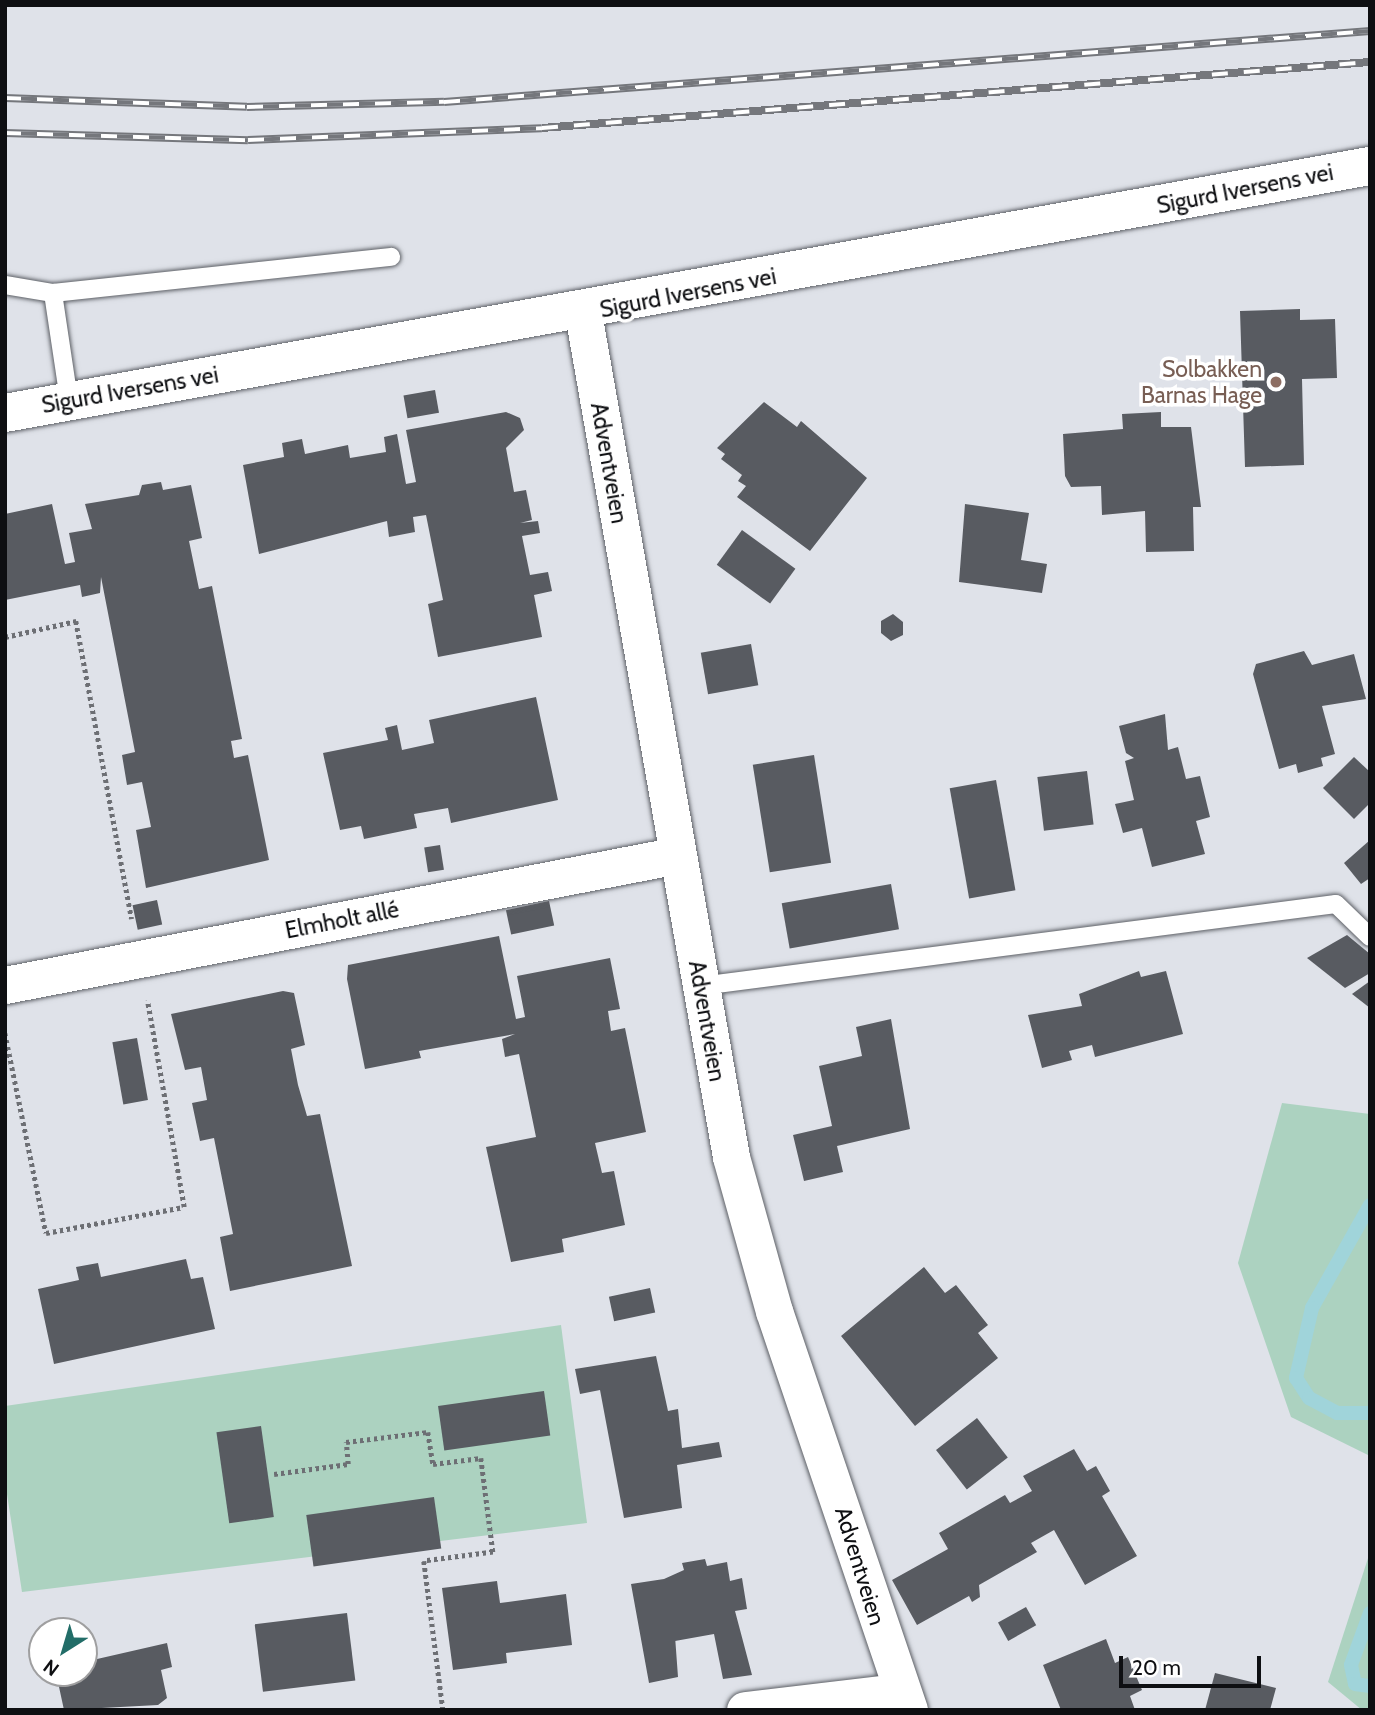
<!DOCTYPE html>
<html>
<head>
<meta charset="utf-8">
<style>
	body { margin:0 }
	#map { position:relative; width:1375px; height:1715px; overflow:hidden; background:#dfe2e9; font-family:Cabin,sans-serif }
	div>[style] { position:absolute }
	.green>* { inset:0; background:#acd2c0 }
	.stream>* { height:14px; margin:-7px; padding:0 7px; transform-origin:7px; border-radius:7px; background:#a0d4da }
	.building>* { inset:0; background:#585b61; transform-origin:0 0 }
	.path>* { height:4.5px; margin-top:-2.25px; transform-origin:0; background:repeating-linear-gradient(90deg,#6d6f74 0 3.5px,transparent 0 7px) }
	.roads { filter:drop-shadow(0 0 2px #5d6066) drop-shadow(0 0 2px #5d6066) }
	.service>* { height:18px; margin:-9px; padding:0 9px; transform-origin:9px; border-radius:9px; background:#fff }
	.minor>* { height:37px; margin:-18.5px; padding:0 18.5px; transform-origin:18.5px; border-radius:18.5px; background:#fff }
	.tertiary>* { height:38px; margin:-19px; padding:0 19px; transform-origin:19px; border-radius:19px; background:#fff }
	.rail>* { height:8px; margin-top:-4px; transform-origin:0; background:repeating-linear-gradient(90deg,#fff 0 16px,#75777c 0 32px); box-sizing:border-box; border-block:2px solid #75777c }
	.dots>* { width:19px; height:19px; translate:-50% -50%; box-sizing:border-box; border:4px solid #fff; border-radius:50% }
	span { translate:-50% -50%; white-space:nowrap; text-align:center; line-height:1.15; -webkit-text-stroke:7px #fff; paint-order:stroke }
	.street-label { font-size:23px; color:#0e0f12 }
	.education-label { font-size:23px; color:#785e54 }
	.right { translate:-100% -50%; text-align:right }
	.frame { position:absolute; inset:0; border:7px solid #0e0f12; pointer-events:none }
	.north { position:absolute; left:28px; top:1617px; width:70px; height:70px; box-sizing:border-box; background:#fff; border:2px solid #9f9fa0; border-radius:50%; rotate:217deg; font-size:19px; font-weight:700; line-height:28px; text-align:center; color:#0e0f12 }
	.north::after { content:''; display:block; margin:auto; width:24px; height:32px; background:#226d68; clip-path:polygon(50% 0,100% 100%,50% 72%,0 100%) }
	.scale { position:absolute; left:1119px; top:1656px; width:142px; height:32px; box-sizing:border-box; border:4px solid #0e0f12; border-top:0; padding-left:9px; font-size:21px; line-height:24px; white-space:nowrap; color:#0e0f12; -webkit-text-stroke:5px #fff; paint-order:stroke }
</style>
</head>
<body>
<div id="map">
	<div class="green">
		<div style="clip-path:polygon(1282px 1103px,1370px 1114px,1370px 1456px,1291px 1417px,1238px 1263px)"></div>
		<div style="clip-path:polygon(561px 1325px,587px 1523px,22px 1592px,5px 1481px,5px 1406px)"></div>
		<div style="clip-path:polygon(1370px 1552px,1370px 1710px,1362px 1710px,1328px 1682px)"></div>
	</div>
	<div class="stream">
		<div style="left:1370px;top:1205px;width:118px;rotate:119.4deg"></div>
		<div style="left:1312px;top:1308px;width:72px;rotate:102.9deg"></div>
		<div style="left:1296px;top:1378px;width:24px;rotate:57deg"></div>
		<div style="left:1309px;top:1398px;width:32px;rotate:28deg"></div>
		<div style="left:1337px;top:1413px;width:33px"></div>
		<div style="left:1370px;top:1613px;width:55px;rotate:110.1deg"></div>
		<div style="left:1351px;top:1665px;width:19px;rotate:78deg"></div>
		<div style="left:1355px;top:1684px;width:15px;rotate:8deg"></div>
	</div>
	<div class="building">
		<div style="clip-path:polygon(1300px 309px,1300px 320px,1335px 319px,1337px 378px,1302px 379px,1304px 465px,1245px 467px,1240px 311px)"></div>
		<div style="left:435px;top:390px;width:23px;height:32px;rotate:80deg"></div>
		<div style="clip-path:polygon(764px 402px,797px 427px,801px 421px,867px 478px,810px 551px,737px 497px,746px 486px,738px 481px,742px 475px,721px 459px,725px 454px,717px 448px)"></div>
		<div style="clip-path:polygon(506px 412px,520px 418px,524px 430px,506px 448px,514px 492px,526px 490px,532px 520px,520px 523px,538px 521px,540px 533px,522px 536px,530px 575px,548px 572px,552px 591px,534px 595px,542px 637px,438px 657px,428px 604px,443px 600px,426px 515px,413px 517px,415px 532px,389px 537px,387px 521px,259px 554px,243px 465px,284px 457px,282px 443px,302px 439px,305px 454px,348px 445px,350px 458px,386px 452px,384px 437px,397px 434px,406px 484px,416px 482px,406px 430px)"></div>
		<div style="clip-path:polygon(1161px 412px,1161px 427px,1191px 427px,1201px 507px,1193px 507px,1194px 551px,1146px 552px,1145px 511px,1102px 515px,1101px 486px,1071px 487px,1065px 476px,1063px 434px,1123px 429px,1122px 414px)"></div>
		<div style="clip-path:polygon(161px 482px,163px 490px,191px 485px,202px 538px,189px 541px,199px 589px,212px 586px,242px 739px,231px 741px,234px 758px,248px 755px,269px 860px,146px 888px,136px 830px,151px 827px,142px 782px,127px 785px,122px 755px,135px 752px,101px 577px,100px 593px,82px 597px,80px 585px,5px 600px,5px 514px,52px 504px,65px 564px,75px 562px,69px 533px,92px 529px,85px 504px,139px 495px,142px 485px)"></div>
		<div style="clip-path:polygon(965px 504px,1029px 513px,1021px 560px,1047px 564px,1042px 593px,959px 582px)"></div>
		<div style="left:742px;top:530px;width:66px;height:43px;rotate:36deg"></div>
		<div style="clip-path:polygon(893px 614px,903px 622px,903px 635px,891px 641px,881px 633px,881px 621px)"></div>
		<div style="left:751px;top:644px;width:42px;height:51px;rotate:80deg"></div>
		<div style="clip-path:polygon(1304px 651px,1312px 665px,1354px 654px,1366px 699px,1322px 706px,1335px 754px,1321px 758px,1323px 766px,1298px 773px,1296px 764px,1279px 769px,1253px 674px,1256px 664px)"></div>
		<div style="clip-path:polygon(536px 697px,558px 800px,451px 823px,448px 808px,414px 814px,417px 828px,364px 839px,361px 826px,340px 830px,323px 753px,388px 740px,385px 728px,397px 725px,402px 750px,434px 743px,429px 720px)"></div>
		<div style="clip-path:polygon(1165px 714px,1168px 750px,1178px 747px,1186px 779px,1200px 776px,1210px 817px,1196px 821px,1205px 854px,1152px 867px,1142px 828px,1123px 833px,1115px 804px,1134px 800px,1125px 761px,1134px 758px,1126px 753px,1119px 726px)"></div>
		<div style="left:814px;top:755px;width:109px;height:62px;rotate:81deg"></div>
		<div style="clip-path:polygon(1354px 757px,1370px 772px,1370px 803px,1354px 819px,1323px 788px)"></div>
		<div style="left:1087px;top:771px;width:54px;height:50px;rotate:83deg"></div>
		<div style="left:996px;top:780px;width:112px;height:47px;rotate:80deg"></div>
		<div style="clip-path:polygon(1370px 840px,1370px 878px,1361px 884px,1344px 863px)"></div>
		<div style="left:440px;top:845px;width:25px;height:16px;rotate:81deg"></div>
		<div style="left:891px;top:884px;width:46px;height:111px;rotate:80deg"></div>
		<div style="left:157px;top:900px;width:25px;height:25px;rotate:78deg"></div>
		<div style="left:549px;top:901px;width:25px;height:44px;rotate:78deg"></div>
		<div style="clip-path:polygon(1347px 935px,1370px 954px,1370px 973px,1345px 988px,1307px 958px)"></div>
		<div style="clip-path:polygon(499px 936px,516px 1019px,525px 1017px,517px 976px,610px 958px,620px 1009px,608px 1011px,611px 1031px,625px 1028px,646px 1132px,595px 1143px,602px 1173px,614px 1171px,625px 1225px,562px 1239px,564px 1252px,511px 1262px,486px 1147px,536px 1137px,519px 1054px,505px 1057px,502px 1039px,515px 1034px,419px 1051px,421px 1058px,365px 1069px,347px 979px,348px 965px)"></div>
		<div style="clip-path:polygon(1139px 971px,1141px 977px,1166px 971px,1183px 1034px,1095px 1057px,1092px 1045px,1069px 1051px,1072px 1060px,1042px 1068px,1028px 1015px,1082px 1006px,1079px 994px)"></div>
		<div style="clip-path:polygon(1370px 981px,1370px 1008px,1352px 994px)"></div>
		<div style="clip-path:polygon(283px 991px,294px 993px,305px 1045px,291px 1049px,298px 1085px,307px 1116px,320px 1114px,352px 1266px,230px 1291px,220px 1237px,233px 1234px,214px 1138px,200px 1141px,192px 1103px,207px 1100px,201px 1067px,185px 1070px,171px 1014px)"></div>
		<div style="clip-path:polygon(891px 1019px,910px 1129px,837px 1146px,843px 1172px,804px 1181px,793px 1135px,832px 1126px,819px 1066px,862px 1056px,856px 1027px)"></div>
		<div style="left:137px;top:1038px;width:63px;height:25px;rotate:80deg"></div>
		<div style="clip-path:polygon(186px 1259px,191px 1279px,203px 1277px,215px 1329px,54px 1364px,38px 1289px,79px 1280px,76px 1267px,98px 1263px,101px 1277px)"></div>
		<div style="clip-path:polygon(924px 1267px,945px 1293px,956px 1285px,988px 1325px,978px 1333px,998px 1358px,915px 1426px,841px 1336px)"></div>
		<div style="left:650px;top:1288px;width:25px;height:42px;rotate:78deg"></div>
		<div style="clip-path:polygon(656px 1356px,668px 1411px,678px 1409px,682px 1448px,719px 1442px,722px 1457px,677px 1465px,682px 1508px,624px 1518px,600px 1390px,580px 1394px,575px 1369px)"></div>
		<div style="left:544px;top:1391px;width:45px;height:107px;rotate:82deg"></div>
		<div style="left:977px;top:1418px;width:50px;height:52px;rotate:52deg"></div>
		<div style="left:261px;top:1426px;width:92px;height:45px;rotate:82deg"></div>
		<div style="clip-path:polygon(1074px 1449px,1087px 1471px,1096px 1466px,1110px 1491px,1102px 1496px,1137px 1556px,1085px 1585px,1054px 1530px,1031px 1543px,1037px 1552px,979px 1585px,980px 1597px,972px 1602px,969px 1596px,917px 1625px,892px 1580px,948px 1549px,939px 1533px,1005px 1495px,1010px 1503px,1032px 1491px,1023px 1476px)"></div>
		<div style="left:434px;top:1497px;width:52px;height:129px;rotate:82deg"></div>
		<div style="clip-path:polygon(705px 1559px,707px 1566px,727px 1562px,730px 1581px,742px 1578px,747px 1609px,735px 1611px,752px 1675px,723px 1679px,714px 1634px,675px 1641px,675px 1636px,678px 1677px,649px 1683px,631px 1584px,664px 1579px,684px 1570px,682px 1563px)"></div>
		<div style="clip-path:polygon(497px 1581px,500px 1603px,566px 1594px,572px 1645px,506px 1653px,507px 1663px,453px 1670px,442px 1588px)"></div>
		<div style="left:1026px;top:1607px;width:21px;height:32px;rotate:61deg"></div>
		<div style="left:347px;top:1613px;width:68px;height:93px;rotate:83deg"></div>
		<div style="clip-path:polygon(1106px 1639px,1115px 1663px,1128px 1657px,1142px 1690px,1130px 1696px,1135px 1710px,1061px 1710px,1043px 1665px)"></div>
		<div style="clip-path:polygon(167px 1643px,172px 1667px,161px 1670px,167px 1698px,158px 1705px,64px 1710px,56px 1673px,84px 1673px,84px 1662px)"></div>
		<div style="clip-path:polygon(1215px 1673px,1276px 1688px,1270px 1710px,1205px 1710px)"></div>
	</div>
	<div class="path">
		<div style="left:5px;top:637px;width:73px;rotate:-12.7deg"></div>
		<div style="left:76px;top:621px;width:303px;rotate:79.4deg"></div>
		<div style="left:5px;top:1033px;width:204px;rotate:78.4deg"></div>
		<div style="left:46px;top:1233px;width:140px;rotate:-10.7deg"></div>
		<div style="left:184px;top:1207px;width:210px;rotate:-100.1deg"></div>
		<div style="left:274px;top:1474px;width:75px;rotate:-7.7deg"></div>
		<div style="left:348px;top:1464px;width:22px;rotate:-95deg"></div>
		<div style="left:346px;top:1442px;width:83px;rotate:-7deg"></div>
		<div style="left:428px;top:1432px;width:32px;rotate:81deg"></div>
		<div style="left:433px;top:1464px;width:48px;rotate:-7.1deg"></div>
		<div style="left:481px;top:1458px;width:95px;rotate:82.7deg"></div>
		<div style="left:493px;top:1552px;width:70px;rotate:172.6deg"></div>
		<div style="left:424px;top:1561px;width:150px;rotate:82.7deg"></div>
	</div>
	<div class="roads">
		<div class="service">
			<div style="left:5px;top:285px;width:49px;rotate:9.5deg"></div>
			<div style="left:53px;top:293px;width:340px;rotate:-6.1deg"></div>
			<div style="left:53px;top:293px;width:108px;rotate:81.5deg"></div>
			<div style="left:701px;top:986px;width:640px;rotate:-7.36deg"></div>
			<div style="left:1336px;top:904px;width:47px;rotate:44.1deg"></div>
		</div>
		<div class="minor">
			<div style="left:583px;top:313px;width:857px;rotate:80.05deg"></div>
			<div style="left:731px;top:1157px;width:160px;rotate:74.4deg"></div>
			<div style="left:774px;top:1311px;width:421px;rotate:71.3deg"></div>
			<div style="left:5px;top:985px;width:685px;rotate:-10.93deg"></div>
			<div style="left:745px;top:1710px;width:155px;rotate:-6.7deg"></div>
		</div>
		<div class="tertiary">
			<div style="left:5px;top:413px;width:1387px;rotate:-10.26deg"></div>
		</div>
	</div>
	<div class="rail">
		<div style="left:5px;top:98px;width:242px;rotate:2.1deg"></div>
		<div style="left:247px;top:107px;width:197px;rotate:-1.5deg"></div>
		<div style="left:444px;top:102px;width:929px;rotate:-4.38deg"></div>
		<div style="left:5px;top:133px;width:243px;rotate:1.7deg"></div>
		<div style="left:248px;top:140px;width:294px;rotate:-2.3deg"></div>
		<div style="left:542px;top:128px;width:831px;rotate:-4.56deg"></div>
	</div>
	<div class="dots">
		<div style="left:1276px;top:382px;background:#8d6e63"></div>
	</div>
	<div class="street-label">
		<span style="left:1245px;top:189px;rotate:-11deg">Sigurd Iversens vei</span>
		<span style="left:688px;top:293px;rotate:-11deg">Sigurd Iversens vei</span>
		<span style="left:130px;top:390px;rotate:-10deg">Sigurd Iversens vei</span>
		<span style="left:609px;top:463px;rotate:80deg">Adventveien</span>
		<span style="left:342px;top:920px;rotate:-11deg">Elmholt allé</span>
		<span style="left:707px;top:1021px;rotate:80deg">Adventveien</span>
		<span style="left:860px;top:1566px;rotate:73deg">Adventveien</span>
	</div>
	<div class="education-label">
		<span class="right" style="left:1262px;top:382px">Solbakken<br>Barnas Hage</span>
	</div>
	<div class="frame"></div>
	<div class="north">N</div>
	<div class="scale">20 m</div>
</div>
</body>
</html>
